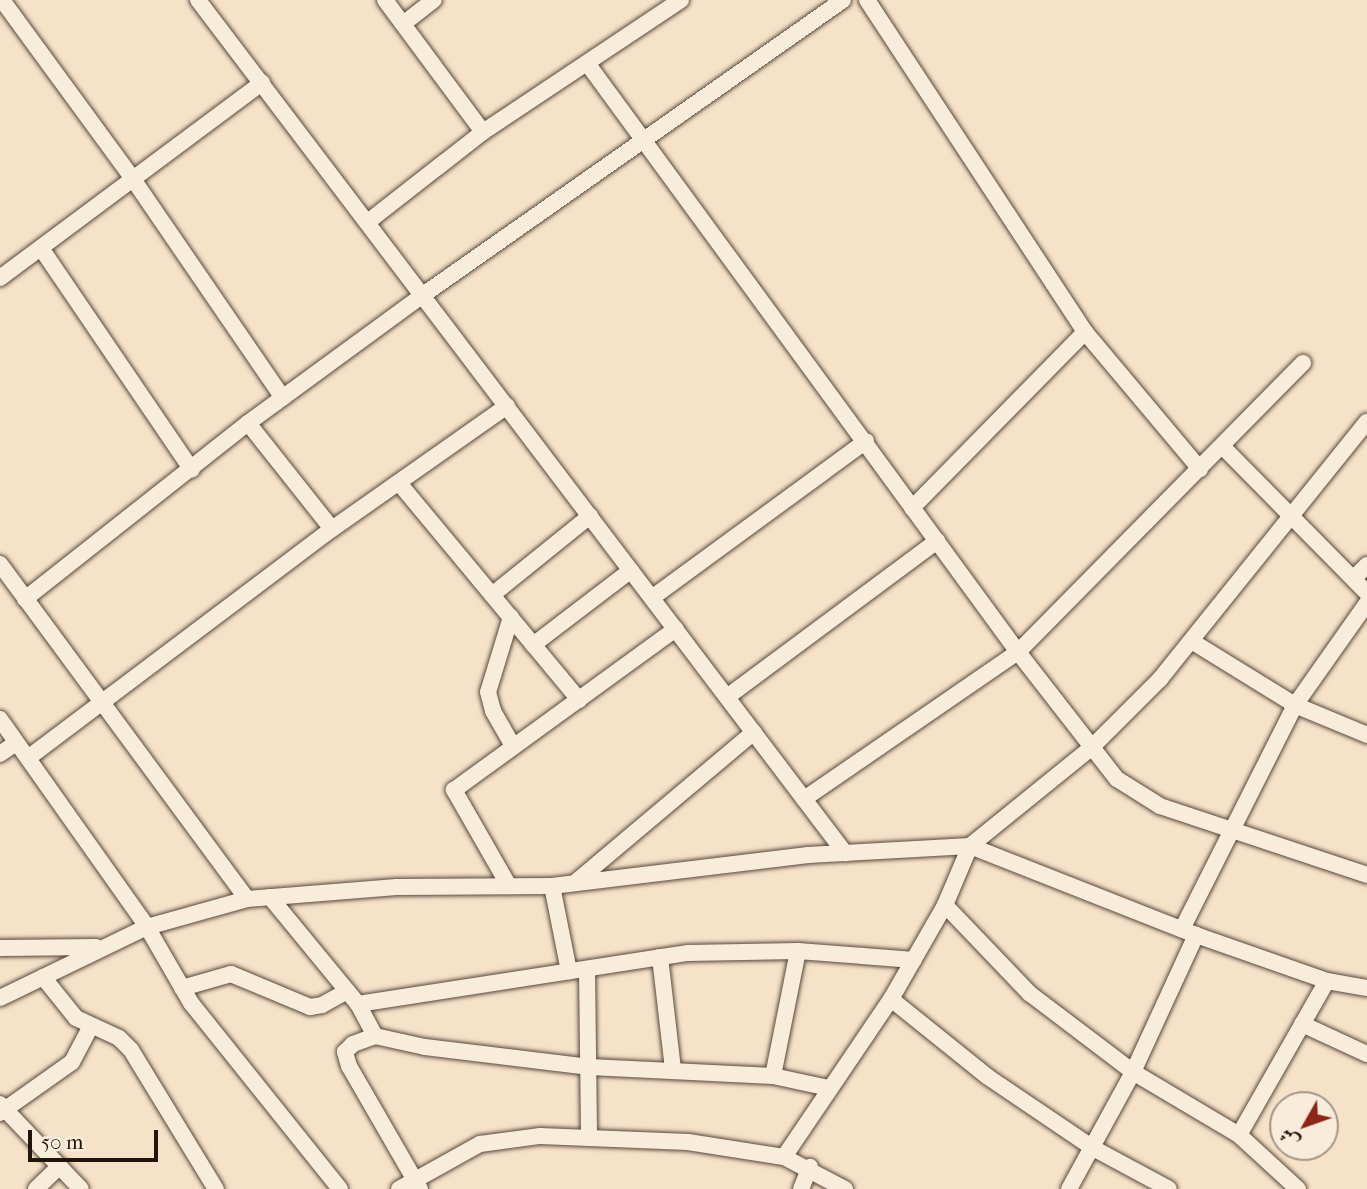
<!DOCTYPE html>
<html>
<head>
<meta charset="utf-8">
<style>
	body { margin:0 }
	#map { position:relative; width:1367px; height:1189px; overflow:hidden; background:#f5e2c8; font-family:"IM FELL French Canon",Amiri,serif }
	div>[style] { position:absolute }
	.roads { filter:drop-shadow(0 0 2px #58483b) drop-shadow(0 0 2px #58483b) }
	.minor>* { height:16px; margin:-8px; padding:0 8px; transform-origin:8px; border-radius:8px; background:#f8ecdb }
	span { translate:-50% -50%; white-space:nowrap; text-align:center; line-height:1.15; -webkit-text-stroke:5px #f8ecdb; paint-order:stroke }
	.north { position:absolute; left:1269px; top:1091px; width:70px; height:70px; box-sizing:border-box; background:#f8ecdb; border:2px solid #a39688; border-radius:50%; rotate:230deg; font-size:19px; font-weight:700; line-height:28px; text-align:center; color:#23140c }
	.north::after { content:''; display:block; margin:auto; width:24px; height:32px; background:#8f2418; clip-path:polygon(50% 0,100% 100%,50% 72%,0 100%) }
	.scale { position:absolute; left:28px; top:1130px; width:130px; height:32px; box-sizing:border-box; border:4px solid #23140c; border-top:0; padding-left:9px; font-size:21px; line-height:24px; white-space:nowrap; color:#23140c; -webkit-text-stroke:5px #f8ecdb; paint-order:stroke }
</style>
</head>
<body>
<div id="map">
	<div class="roads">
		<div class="minor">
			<div style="left:2px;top:0;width:222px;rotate:53.8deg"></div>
			<div style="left:133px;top:179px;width:265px;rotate:55.6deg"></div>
			<div style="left:198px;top:0;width:1071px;rotate:52.82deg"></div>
			<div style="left:385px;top:0;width:164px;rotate:53.4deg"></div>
			<div style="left:867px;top:0;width:397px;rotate:56.7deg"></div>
			<div style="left:1085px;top:332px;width:179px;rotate:50deg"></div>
			<div style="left:403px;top:24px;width:39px;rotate:-38deg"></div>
			<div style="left:587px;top:63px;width:730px;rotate:53.81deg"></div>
			<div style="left:1018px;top:652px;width:161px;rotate:52.1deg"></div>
			<div style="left:1117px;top:779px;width:51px;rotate:32.1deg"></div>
			<div style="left:1160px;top:806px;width:218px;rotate:18.4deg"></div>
			<div style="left:369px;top:221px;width:145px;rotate:-38deg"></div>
			<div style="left:483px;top:132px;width:238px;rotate:-33.7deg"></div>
			<div style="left:41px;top:248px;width:268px;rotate:55.8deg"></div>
			<div style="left:0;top:278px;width:327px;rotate:-36.7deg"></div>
			<div style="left:248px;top:423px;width:135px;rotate:51.6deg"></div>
			<div style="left:1223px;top:447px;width:205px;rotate:45.4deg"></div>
			<div style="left:399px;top:483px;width:282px;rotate:50.3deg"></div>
			<div style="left:912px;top:508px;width:247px;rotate:-45.5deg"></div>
			<div style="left:0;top:564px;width:416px;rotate:53.6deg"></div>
			<div style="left:1355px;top:577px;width:17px;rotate:-45deg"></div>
			<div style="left:492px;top:595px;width:126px;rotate:-38.9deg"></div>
			<div style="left:653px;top:597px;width:264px;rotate:-36.2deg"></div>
			<div style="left:25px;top:599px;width:284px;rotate:-38.3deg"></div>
			<div style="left:248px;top:423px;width:217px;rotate:-36.2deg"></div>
			<div style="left:423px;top:295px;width:513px;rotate:-35.08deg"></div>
			<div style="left:511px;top:617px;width:78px;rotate:107deg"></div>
			<div style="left:488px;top:692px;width:20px;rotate:75deg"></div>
			<div style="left:493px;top:711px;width:40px;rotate:60.3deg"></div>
			<div style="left:1193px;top:642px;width:120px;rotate:31.7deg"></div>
			<div style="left:1295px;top:705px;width:78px;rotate:22.6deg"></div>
			<div style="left:533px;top:645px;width:123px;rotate:-37.4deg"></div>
			<div style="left:727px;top:697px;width:262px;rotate:-36.6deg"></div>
			<div style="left:0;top:719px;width:255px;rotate:54.7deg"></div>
			<div style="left:147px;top:927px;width:88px;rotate:59.9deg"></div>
			<div style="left:191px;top:1003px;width:238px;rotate:51.3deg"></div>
			<div style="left:0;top:754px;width:19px;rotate:-35deg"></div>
			<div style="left:28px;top:758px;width:381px;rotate:-37deg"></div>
			<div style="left:332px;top:529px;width:214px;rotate:-35.1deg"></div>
			<div style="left:804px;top:799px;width:260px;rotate:-34.5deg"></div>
			<div style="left:1018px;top:652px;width:406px;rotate:-45.4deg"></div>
			<div style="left:577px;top:881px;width:231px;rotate:-40.1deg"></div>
			<div style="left:509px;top:886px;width:111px;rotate:-119.8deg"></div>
			<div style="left:454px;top:790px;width:274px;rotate:-36deg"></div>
			<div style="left:552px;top:886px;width:87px;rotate:78.7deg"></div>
			<div style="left:270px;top:897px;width:139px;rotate:50.6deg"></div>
			<div style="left:358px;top:1004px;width:36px;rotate:62deg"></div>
			<div style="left:945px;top:905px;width:122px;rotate:46.3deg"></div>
			<div style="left:1029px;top:993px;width:131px;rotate:37.2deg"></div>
			<div style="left:1133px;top:1072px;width:123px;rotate:30.7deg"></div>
			<div style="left:1239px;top:1135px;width:80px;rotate:42.5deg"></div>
			<div style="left:1182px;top:929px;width:251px;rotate:-63.2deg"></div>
			<div style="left:1295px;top:705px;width:125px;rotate:-54.8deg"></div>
			<div style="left:0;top:948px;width:96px;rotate:-0.6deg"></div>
			<div style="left:660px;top:957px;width:114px;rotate:83.4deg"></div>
			<div style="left:587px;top:969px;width:169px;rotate:89.3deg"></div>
			<div style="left:43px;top:977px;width:53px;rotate:51.2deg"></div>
			<div style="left:76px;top:1018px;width:47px;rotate:24.9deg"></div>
			<div style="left:119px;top:1038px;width:17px;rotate:45deg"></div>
			<div style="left:131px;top:1050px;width:163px;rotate:58.6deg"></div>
			<div style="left:182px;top:988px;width:51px;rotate:-15.9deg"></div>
			<div style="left:231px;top:974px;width:86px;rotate:22.7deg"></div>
			<div style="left:310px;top:1007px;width:12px;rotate:-9deg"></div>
			<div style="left:322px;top:1005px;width:29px;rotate:-29deg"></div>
			<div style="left:0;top:998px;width:163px;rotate:-25.8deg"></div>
			<div style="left:147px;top:927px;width:104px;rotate:-15.6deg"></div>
			<div style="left:247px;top:899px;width:150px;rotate:-4.6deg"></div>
			<div style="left:397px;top:887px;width:155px;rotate:-0.4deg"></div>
			<div style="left:552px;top:886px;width:258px;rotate:-6.9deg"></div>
			<div style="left:808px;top:855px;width:162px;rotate:-3.2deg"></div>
			<div style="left:970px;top:846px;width:243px;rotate:21.5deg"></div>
			<div style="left:1196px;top:935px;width:139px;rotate:19.3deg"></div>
			<div style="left:1327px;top:981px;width:41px;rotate:9.9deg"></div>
			<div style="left:891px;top:999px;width:124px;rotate:38.8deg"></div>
			<div style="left:988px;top:1077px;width:127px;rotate:34.1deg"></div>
			<div style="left:1093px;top:1148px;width:86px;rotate:28.3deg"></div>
			<div style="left:358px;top:1004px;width:334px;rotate:-8.8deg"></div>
			<div style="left:688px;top:953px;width:110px;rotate:-1deg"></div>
			<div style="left:798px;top:951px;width:116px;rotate:4.4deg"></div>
			<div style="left:1302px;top:1024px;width:72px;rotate:24.8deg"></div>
			<div style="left:773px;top:1076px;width:127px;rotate:-78.7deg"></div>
			<div style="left:0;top:1104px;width:117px;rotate:46.4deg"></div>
			<div style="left:0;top:1113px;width:88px;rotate:-35.3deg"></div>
			<div style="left:72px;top:1062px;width:41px;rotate:-62.2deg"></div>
			<div style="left:1239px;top:1135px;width:177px;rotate:-60.3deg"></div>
			<div style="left:784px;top:1157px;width:191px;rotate:-55.9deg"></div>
			<div style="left:891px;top:999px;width:108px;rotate:-60.1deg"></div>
			<div style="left:945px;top:905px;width:64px;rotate:-67deg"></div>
			<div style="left:970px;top:846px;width:156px;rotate:-39deg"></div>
			<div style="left:1091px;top:748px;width:98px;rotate:-45deg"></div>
			<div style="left:1160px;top:679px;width:330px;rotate:-51.2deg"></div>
			<div style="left:36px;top:1189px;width:33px;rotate:-44deg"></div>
			<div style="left:399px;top:1189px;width:93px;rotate:-29.1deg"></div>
			<div style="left:480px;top:1144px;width:61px;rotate:-7.6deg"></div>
			<div style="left:540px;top:1136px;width:148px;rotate:2.3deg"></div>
			<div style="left:688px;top:1142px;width:97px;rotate:8.9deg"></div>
			<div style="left:784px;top:1157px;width:69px;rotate:27.7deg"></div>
			<div style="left:420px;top:1189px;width:142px;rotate:-120deg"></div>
			<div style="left:349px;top:1066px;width:15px;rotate:-106deg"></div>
			<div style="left:345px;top:1052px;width:11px;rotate:-45deg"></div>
			<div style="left:353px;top:1044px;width:23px;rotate:-20deg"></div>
			<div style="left:375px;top:1036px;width:51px;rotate:12.4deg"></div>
			<div style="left:425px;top:1047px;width:166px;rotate:6.9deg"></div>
			<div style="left:590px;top:1067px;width:183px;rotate:2.8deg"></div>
			<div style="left:773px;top:1076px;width:57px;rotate:12.1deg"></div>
			<div style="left:801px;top:1189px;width:24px;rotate:-68deg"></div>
			<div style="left:1069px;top:1189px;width:133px;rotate:-61.3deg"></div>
			<div style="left:1133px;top:1072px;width:151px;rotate:-65.3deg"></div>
		</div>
	</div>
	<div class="north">ش</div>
	<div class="scale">50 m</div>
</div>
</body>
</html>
